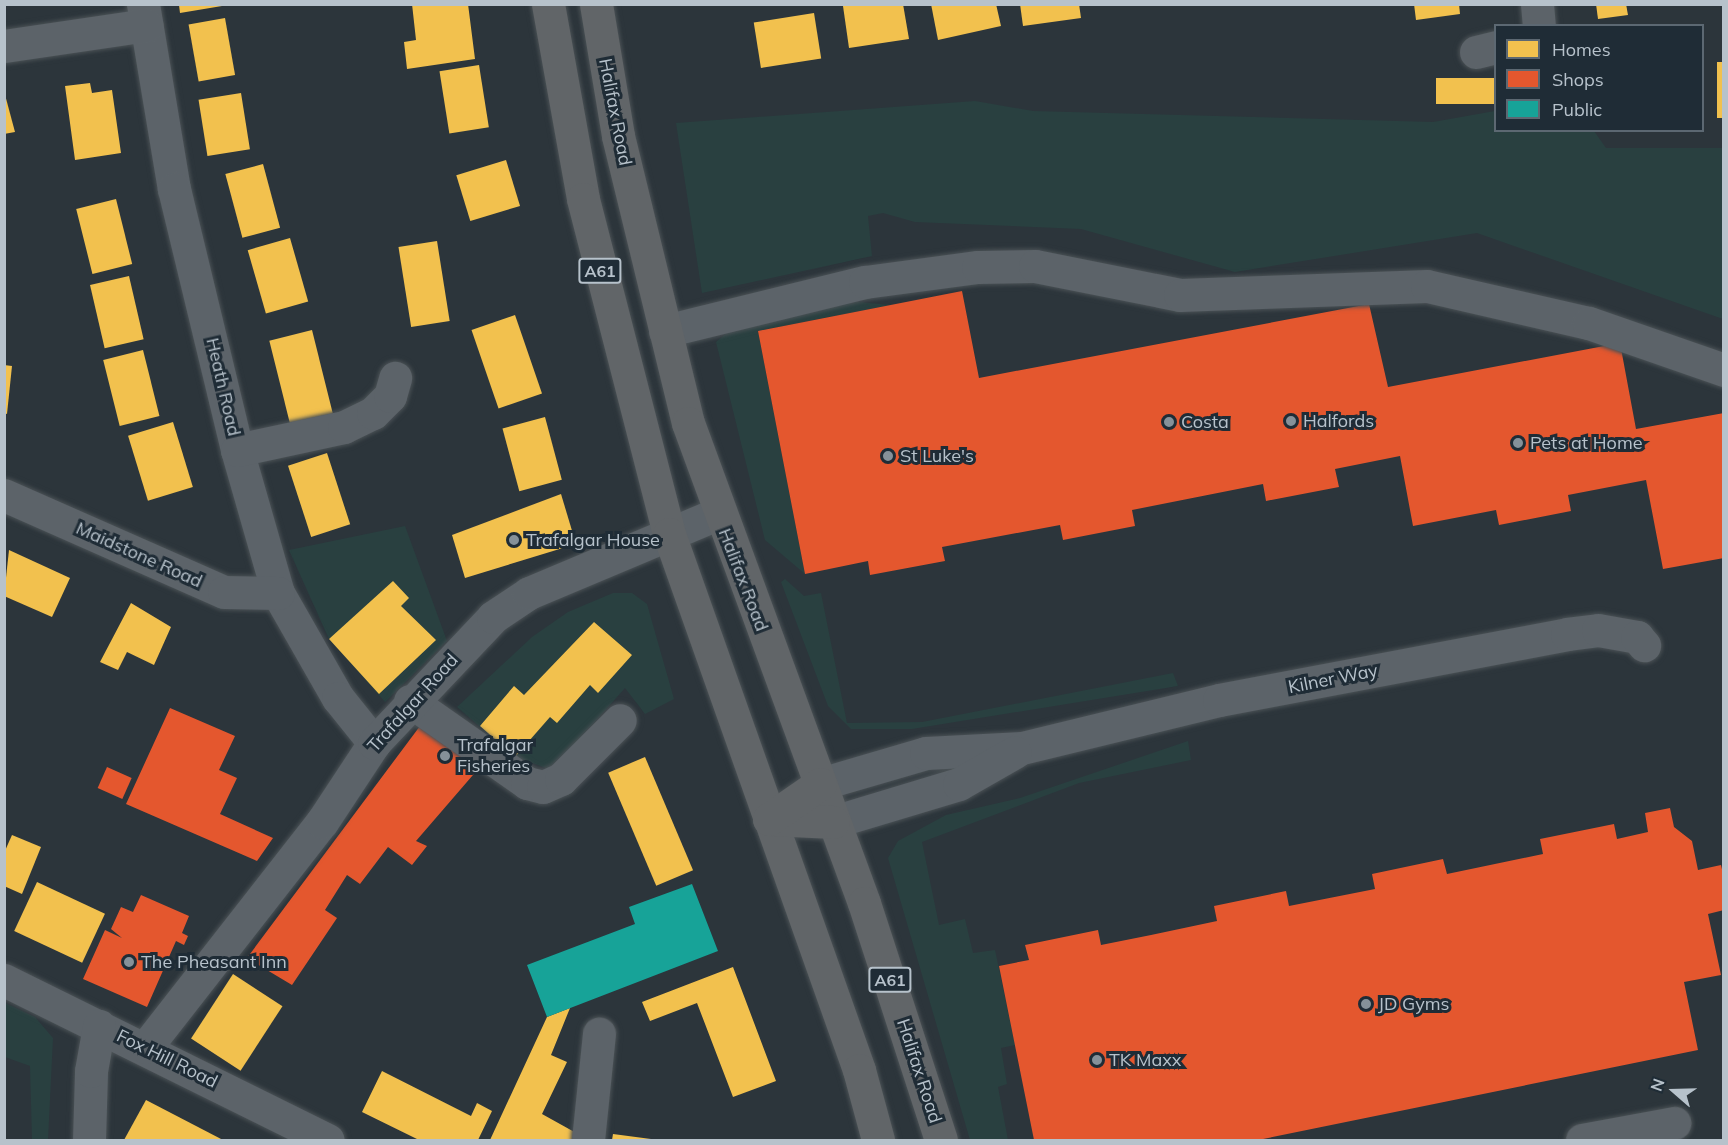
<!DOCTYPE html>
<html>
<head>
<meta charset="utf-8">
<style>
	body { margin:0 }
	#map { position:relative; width:1728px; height:1145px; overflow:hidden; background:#2c353b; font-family:Mulish,sans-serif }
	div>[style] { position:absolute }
	.green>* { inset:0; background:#294040 }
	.homes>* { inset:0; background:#f2c14e; transform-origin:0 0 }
	.shops>* { inset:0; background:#e4572e; transform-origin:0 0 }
	.public>* { inset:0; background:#17a398 }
	.roads { filter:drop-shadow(0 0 2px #4a5155) drop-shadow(0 0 2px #4a5155) }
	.minor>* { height:33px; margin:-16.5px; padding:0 16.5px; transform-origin:16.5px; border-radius:16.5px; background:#5c6369 }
	.highway>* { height:33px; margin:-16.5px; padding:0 16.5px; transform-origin:16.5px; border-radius:16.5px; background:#616568 }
	.dots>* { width:16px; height:16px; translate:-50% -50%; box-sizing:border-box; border:3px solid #1f2c36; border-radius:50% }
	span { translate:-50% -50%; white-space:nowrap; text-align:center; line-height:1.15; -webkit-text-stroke:6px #1f2c36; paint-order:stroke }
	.shield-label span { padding:2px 4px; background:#1f2c36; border:2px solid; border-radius:4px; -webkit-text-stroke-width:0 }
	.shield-label { font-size:16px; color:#b7c2cb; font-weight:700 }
	.street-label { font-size:18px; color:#b7c2cb }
	.poi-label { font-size:18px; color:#b7c2cb }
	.left { translate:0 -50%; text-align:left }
	.frame { position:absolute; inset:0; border:6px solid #b7c2cb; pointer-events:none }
	.legend { position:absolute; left:1494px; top:24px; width:210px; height:108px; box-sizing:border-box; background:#1f2c36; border:2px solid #5c6872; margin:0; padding:8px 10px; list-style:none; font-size:18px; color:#b7c2cb }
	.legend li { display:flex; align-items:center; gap:12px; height:30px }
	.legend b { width:30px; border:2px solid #5c6872 }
	.north { position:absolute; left:1644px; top:1061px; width:60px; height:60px; -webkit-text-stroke:4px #1f2c36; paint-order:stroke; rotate:290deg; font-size:16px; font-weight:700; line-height:24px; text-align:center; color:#b7c2cb }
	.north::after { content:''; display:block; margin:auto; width:21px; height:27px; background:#b7c2cb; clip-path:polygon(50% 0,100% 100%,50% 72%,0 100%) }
</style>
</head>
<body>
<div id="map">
	<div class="green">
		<div style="clip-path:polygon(975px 101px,1033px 111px,1433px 122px,1495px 111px,1496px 130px,1594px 131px,1606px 148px,1723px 148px,1723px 319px,1477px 233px,1235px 272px,1081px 229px,915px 222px,883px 213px,868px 216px,872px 256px,702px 293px,676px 123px)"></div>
		<div style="clip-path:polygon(837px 300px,891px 305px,758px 331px,805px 574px,765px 540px,716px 342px,730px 330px)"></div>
		<div style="clip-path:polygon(405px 526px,447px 641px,385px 702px,329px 639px,289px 550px)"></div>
		<div style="clip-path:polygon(785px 579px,804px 596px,821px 593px,847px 723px,922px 722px,1173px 673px,1178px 686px,912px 729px,851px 729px,828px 706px,781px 582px)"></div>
		<div style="clip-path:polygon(613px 593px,632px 593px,647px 604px,674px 699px,645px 714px,625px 688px,552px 770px,515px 757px,457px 707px,532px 637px,568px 612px)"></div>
		<div style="clip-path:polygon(1188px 741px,1191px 760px,1079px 783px,922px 842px,939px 925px,965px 919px,973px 953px,995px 950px,1015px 1045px,1001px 1048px,1007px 1084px,998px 1087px,1008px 1140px,970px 1140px,888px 858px,898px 841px,946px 815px,1020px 798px)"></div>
		<div style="clip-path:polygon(5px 1003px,35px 1017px,53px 1038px,48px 1140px,32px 1140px,30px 1066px,5px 1057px)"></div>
	</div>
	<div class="homes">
		<div style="clip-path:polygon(412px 4px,468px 4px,475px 59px,407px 69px,404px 42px,416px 40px)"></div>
		<div style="clip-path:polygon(850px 4px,903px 4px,909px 39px,849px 48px,843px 6px)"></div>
		<div style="clip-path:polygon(931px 4px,996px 4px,1001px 26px,938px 40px)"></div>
		<div style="clip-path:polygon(1020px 4px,1079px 4px,1081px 18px,1023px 26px)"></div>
		<div style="clip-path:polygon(1414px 4px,1459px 4px,1460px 14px,1416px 20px)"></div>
		<div style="clip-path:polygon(1596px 4px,1626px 4px,1628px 15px,1598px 19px)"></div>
		<div style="clip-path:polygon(179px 5px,222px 5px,222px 6px,180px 13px)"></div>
		<div style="left:814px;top:13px;width:46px;height:61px;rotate:81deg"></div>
		<div style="left:225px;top:18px;width:58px;height:37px;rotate:80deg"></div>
		<div style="left:1717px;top:62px;width:7px;height:56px"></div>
		<div style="left:479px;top:65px;width:63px;height:40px;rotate:81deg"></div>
		<div style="left:1496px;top:78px;width:26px;height:60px;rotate:90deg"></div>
		<div style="clip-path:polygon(90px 83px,92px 93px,112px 90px,121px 153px,75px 160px,65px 86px)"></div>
		<div style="clip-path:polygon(4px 91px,15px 132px,4px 134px)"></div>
		<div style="left:241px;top:93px;width:57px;height:43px;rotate:81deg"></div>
		<div style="left:506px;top:160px;width:48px;height:52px;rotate:73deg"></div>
		<div style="left:263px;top:164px;width:66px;height:39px;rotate:75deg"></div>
		<div style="left:116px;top:199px;width:67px;height:41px;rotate:76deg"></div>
		<div style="left:290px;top:238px;width:66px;height:44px;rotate:74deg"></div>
		<div style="left:437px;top:241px;width:81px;height:39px;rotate:81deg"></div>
		<div style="left:129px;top:276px;width:65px;height:40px;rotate:77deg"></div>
		<div style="left:515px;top:315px;width:83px;height:46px;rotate:71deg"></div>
		<div style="left:312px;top:330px;width:88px;height:44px;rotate:76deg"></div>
		<div style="left:143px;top:350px;width:68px;height:41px;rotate:76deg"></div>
		<div style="clip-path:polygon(4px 365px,12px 366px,7px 414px,4px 413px)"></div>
		<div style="left:545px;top:417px;width:65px;height:44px;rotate:75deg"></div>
		<div style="left:173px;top:422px;width:68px;height:47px;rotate:73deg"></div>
		<div style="left:327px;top:453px;width:75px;height:41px;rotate:72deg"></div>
		<div style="clip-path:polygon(561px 494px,576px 544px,465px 578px,452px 535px)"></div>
		<div style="clip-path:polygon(9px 550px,70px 578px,52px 617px,4px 596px)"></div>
		<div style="clip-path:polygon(393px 581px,409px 598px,401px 606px,436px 640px,379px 694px,329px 639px)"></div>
		<div style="clip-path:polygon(131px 603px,171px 627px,154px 665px,127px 652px,118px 670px,100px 662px)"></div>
		<div style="clip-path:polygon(594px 622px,632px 655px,598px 693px,590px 685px,557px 723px,550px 717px,515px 757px,480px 726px,514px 686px,524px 695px)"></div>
		<div style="left:645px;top:757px;width:123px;height:40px;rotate:67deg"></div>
		<div style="clip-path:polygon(12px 835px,41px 847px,22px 894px,4px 886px,4px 853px)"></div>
		<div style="left:37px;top:882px;width:75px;height:54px;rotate:25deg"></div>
		<div style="clip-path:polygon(733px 967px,776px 1081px,733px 1097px,697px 1003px,650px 1021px,642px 1002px)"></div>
		<div style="left:233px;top:974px;width:59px;height:77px;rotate:33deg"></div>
		<div style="clip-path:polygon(570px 1008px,551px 1055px,567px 1062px,542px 1114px,578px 1134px,575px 1140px,490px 1140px,547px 1017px)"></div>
		<div style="clip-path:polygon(382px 1071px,471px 1116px,477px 1103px,492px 1111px,478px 1140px,419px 1140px,362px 1112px)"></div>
		<div style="clip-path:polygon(146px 1100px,223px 1140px,124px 1140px)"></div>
		<div style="clip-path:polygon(613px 1134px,651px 1139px,651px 1140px,612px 1140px)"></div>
	</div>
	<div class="shops">
		<div style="clip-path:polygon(962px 291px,979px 378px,1369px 304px,1388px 387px,1620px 343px,1636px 429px,1724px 413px,1724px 558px,1663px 569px,1646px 480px,1568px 495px,1571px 511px,1499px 525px,1496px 510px,1413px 526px,1400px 456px,1335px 469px,1339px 487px,1266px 501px,1263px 484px,1132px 510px,1135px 526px,1063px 540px,1060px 525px,942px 547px,945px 561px,870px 575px,868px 561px,805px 574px,758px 331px)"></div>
		<div style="clip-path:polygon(170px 708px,235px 736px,219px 770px,237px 778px,220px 814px,273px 838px,257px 861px,126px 804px)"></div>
		<div style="clip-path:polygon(420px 726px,479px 768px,416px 841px,427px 846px,412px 865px,388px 847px,360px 884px,347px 875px,325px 910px,337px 918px,292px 985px,247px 958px)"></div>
		<div style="left:107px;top:767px;width:27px;height:23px;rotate:24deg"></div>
		<div style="clip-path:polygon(1670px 808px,1674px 827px,1692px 841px,1698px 870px,1721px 865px,1724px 878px,1724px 910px,1708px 914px,1721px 975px,1684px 982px,1698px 1050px,1258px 1140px,1034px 1140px,999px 966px,1029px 960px,1025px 945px,1098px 930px,1101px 945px,1151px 935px,1217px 921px,1214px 906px,1286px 891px,1289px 906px,1375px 889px,1372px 874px,1443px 859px,1447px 874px,1543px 854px,1540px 839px,1614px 824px,1617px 839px,1648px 832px,1645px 813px)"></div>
		<div style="clip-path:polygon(141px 895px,189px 916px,182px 933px,188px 936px,184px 945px,176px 941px,147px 1007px,83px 979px,105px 930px,122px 938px,111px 929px,121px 907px,133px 912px)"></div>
	</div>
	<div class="public">
		<div style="clip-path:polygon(692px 884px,718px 951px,547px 1017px,527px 965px,635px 924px,629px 907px)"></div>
	</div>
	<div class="roads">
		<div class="minor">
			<div style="left:143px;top:4px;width:188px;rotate:80.5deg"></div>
			<div style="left:174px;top:189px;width:268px;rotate:76.4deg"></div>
			<div style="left:237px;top:450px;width:149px;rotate:74deg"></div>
			<div style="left:278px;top:593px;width:121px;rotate:60.3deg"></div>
			<div style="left:338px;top:698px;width:58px;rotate:51.3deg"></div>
			<div style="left:1537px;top:4px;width:22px;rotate:85deg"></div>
			<div style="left:4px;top:46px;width:144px;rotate:-8.4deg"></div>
			<div style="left:1476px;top:52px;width:21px;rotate:-14deg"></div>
			<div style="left:665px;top:331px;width:206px;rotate:-13.8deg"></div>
			<div style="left:865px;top:282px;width:114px;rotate:-7.6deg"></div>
			<div style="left:978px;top:267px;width:57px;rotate:-1deg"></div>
			<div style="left:1035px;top:266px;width:148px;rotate:11.3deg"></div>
			<div style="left:1180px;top:295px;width:247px;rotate:-2.1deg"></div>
			<div style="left:1427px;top:286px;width:166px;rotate:12.9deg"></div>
			<div style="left:1589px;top:323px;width:143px;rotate:19.2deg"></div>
			<div style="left:237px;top:450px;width:109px;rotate:-12.1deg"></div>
			<div style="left:344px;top:427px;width:32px;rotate:-26deg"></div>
			<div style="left:373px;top:413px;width:24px;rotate:-45deg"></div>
			<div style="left:390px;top:396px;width:19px;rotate:-74deg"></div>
			<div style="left:4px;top:495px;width:240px;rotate:23.8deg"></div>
			<div style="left:224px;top:592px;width:54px;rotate:1.1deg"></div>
			<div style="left:410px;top:701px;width:143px;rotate:35deg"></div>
			<div style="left:527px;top:783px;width:16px;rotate:14deg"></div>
			<div style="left:543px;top:787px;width:20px;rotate:-24deg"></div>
			<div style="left:561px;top:779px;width:83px;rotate:-45deg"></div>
			<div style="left:820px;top:784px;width:110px;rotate:-16.3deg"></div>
			<div style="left:926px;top:753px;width:96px;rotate:-3deg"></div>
			<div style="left:1022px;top:748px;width:203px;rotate:-13.7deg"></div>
			<div style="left:1219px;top:700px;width:354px;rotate:-10.7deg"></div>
			<div style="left:1567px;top:634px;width:31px;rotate:-7deg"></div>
			<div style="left:1598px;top:630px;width:40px;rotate:10deg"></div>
			<div style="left:1637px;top:637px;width:11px;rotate:49deg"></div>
			<div style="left:833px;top:822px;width:132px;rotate:-16.8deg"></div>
			<div style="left:959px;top:784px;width:64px;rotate:-29.7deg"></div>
			<div style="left:4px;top:980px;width:361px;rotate:26.3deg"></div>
			<div style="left:146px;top:1047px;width:286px;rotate:-52deg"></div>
			<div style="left:322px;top:822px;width:95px;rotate:-56.6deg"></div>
			<div style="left:374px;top:743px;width:173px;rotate:-46.6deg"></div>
			<div style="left:493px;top:617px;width:43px;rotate:-33.7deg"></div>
			<div style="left:529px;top:593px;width:204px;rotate:-22.8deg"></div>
			<div style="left:89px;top:1140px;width:69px;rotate:-88.3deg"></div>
			<div style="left:91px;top:1071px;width:46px;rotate:-79.9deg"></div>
			<div style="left:588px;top:1140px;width:107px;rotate:-84.1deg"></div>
			<div style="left:1582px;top:1140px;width:94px;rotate:-10.5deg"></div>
		</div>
		<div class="highway">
			<div style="left:548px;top:4px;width:198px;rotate:79.8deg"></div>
			<div style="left:583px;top:199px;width:346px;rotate:75.6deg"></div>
			<div style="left:669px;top:534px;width:569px;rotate:70.48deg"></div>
			<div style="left:859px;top:1070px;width:73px;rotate:74.8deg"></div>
			<div style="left:596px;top:4px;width:134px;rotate:80.5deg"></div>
			<div style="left:618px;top:136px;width:295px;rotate:76.3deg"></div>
			<div style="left:688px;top:423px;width:511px;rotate:69.86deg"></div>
			<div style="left:864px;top:903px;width:249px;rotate:72deg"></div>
			<div style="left:769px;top:819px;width:64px;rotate:2.7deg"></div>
			<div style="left:769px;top:819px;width:62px;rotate:-34.5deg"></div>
		</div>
	</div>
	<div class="dots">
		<div style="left:1291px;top:421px;background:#869199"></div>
		<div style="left:1169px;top:422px;background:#869199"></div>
		<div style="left:1518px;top:443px;background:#869199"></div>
		<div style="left:888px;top:456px;background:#869199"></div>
		<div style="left:514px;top:540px;background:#869199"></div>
		<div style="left:445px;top:756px;background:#869199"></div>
		<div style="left:129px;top:962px;background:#869199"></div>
		<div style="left:1366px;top:1004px;background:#869199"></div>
		<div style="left:1097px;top:1060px;background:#869199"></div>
	</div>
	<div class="shield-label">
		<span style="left:600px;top:271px">A61</span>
		<span style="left:890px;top:980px">A61</span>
	</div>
	<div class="street-label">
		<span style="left:615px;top:112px;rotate:79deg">Halifax Road</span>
		<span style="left:223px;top:387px;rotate:77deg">Heath Road</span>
		<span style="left:139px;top:555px;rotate:24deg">Maidstone Road</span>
		<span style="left:743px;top:580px;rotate:69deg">Halifax Road</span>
		<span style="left:1333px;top:679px;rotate:-11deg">Kilner Way</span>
		<span style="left:413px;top:703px;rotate:-48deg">Trafalgar Road</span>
		<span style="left:167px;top:1059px;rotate:26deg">Fox Hill Road</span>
		<span style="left:919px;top:1071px;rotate:72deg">Halifax Road</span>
	</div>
	<div class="poi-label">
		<span class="left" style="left:1303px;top:421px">Halfords</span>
		<span class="left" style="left:1181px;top:422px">Costa</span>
		<span class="left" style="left:1530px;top:443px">Pets at Home</span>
		<span class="left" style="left:900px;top:456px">St Luke's</span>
		<span class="left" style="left:526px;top:540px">Trafalgar House</span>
		<span class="left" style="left:457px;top:756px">Trafalgar<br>Fisheries</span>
		<span class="left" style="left:141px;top:962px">The Pheasant Inn</span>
		<span class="left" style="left:1378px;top:1004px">JD Gyms</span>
		<span class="left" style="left:1109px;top:1060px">TK Maxx</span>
	</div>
	<div class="frame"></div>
	<ul class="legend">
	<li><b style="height:16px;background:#f2c14e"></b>Homes</li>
	<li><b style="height:16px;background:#e4572e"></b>Shops</li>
	<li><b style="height:16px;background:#17a398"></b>Public</li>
	</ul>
	<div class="north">N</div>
</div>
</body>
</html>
